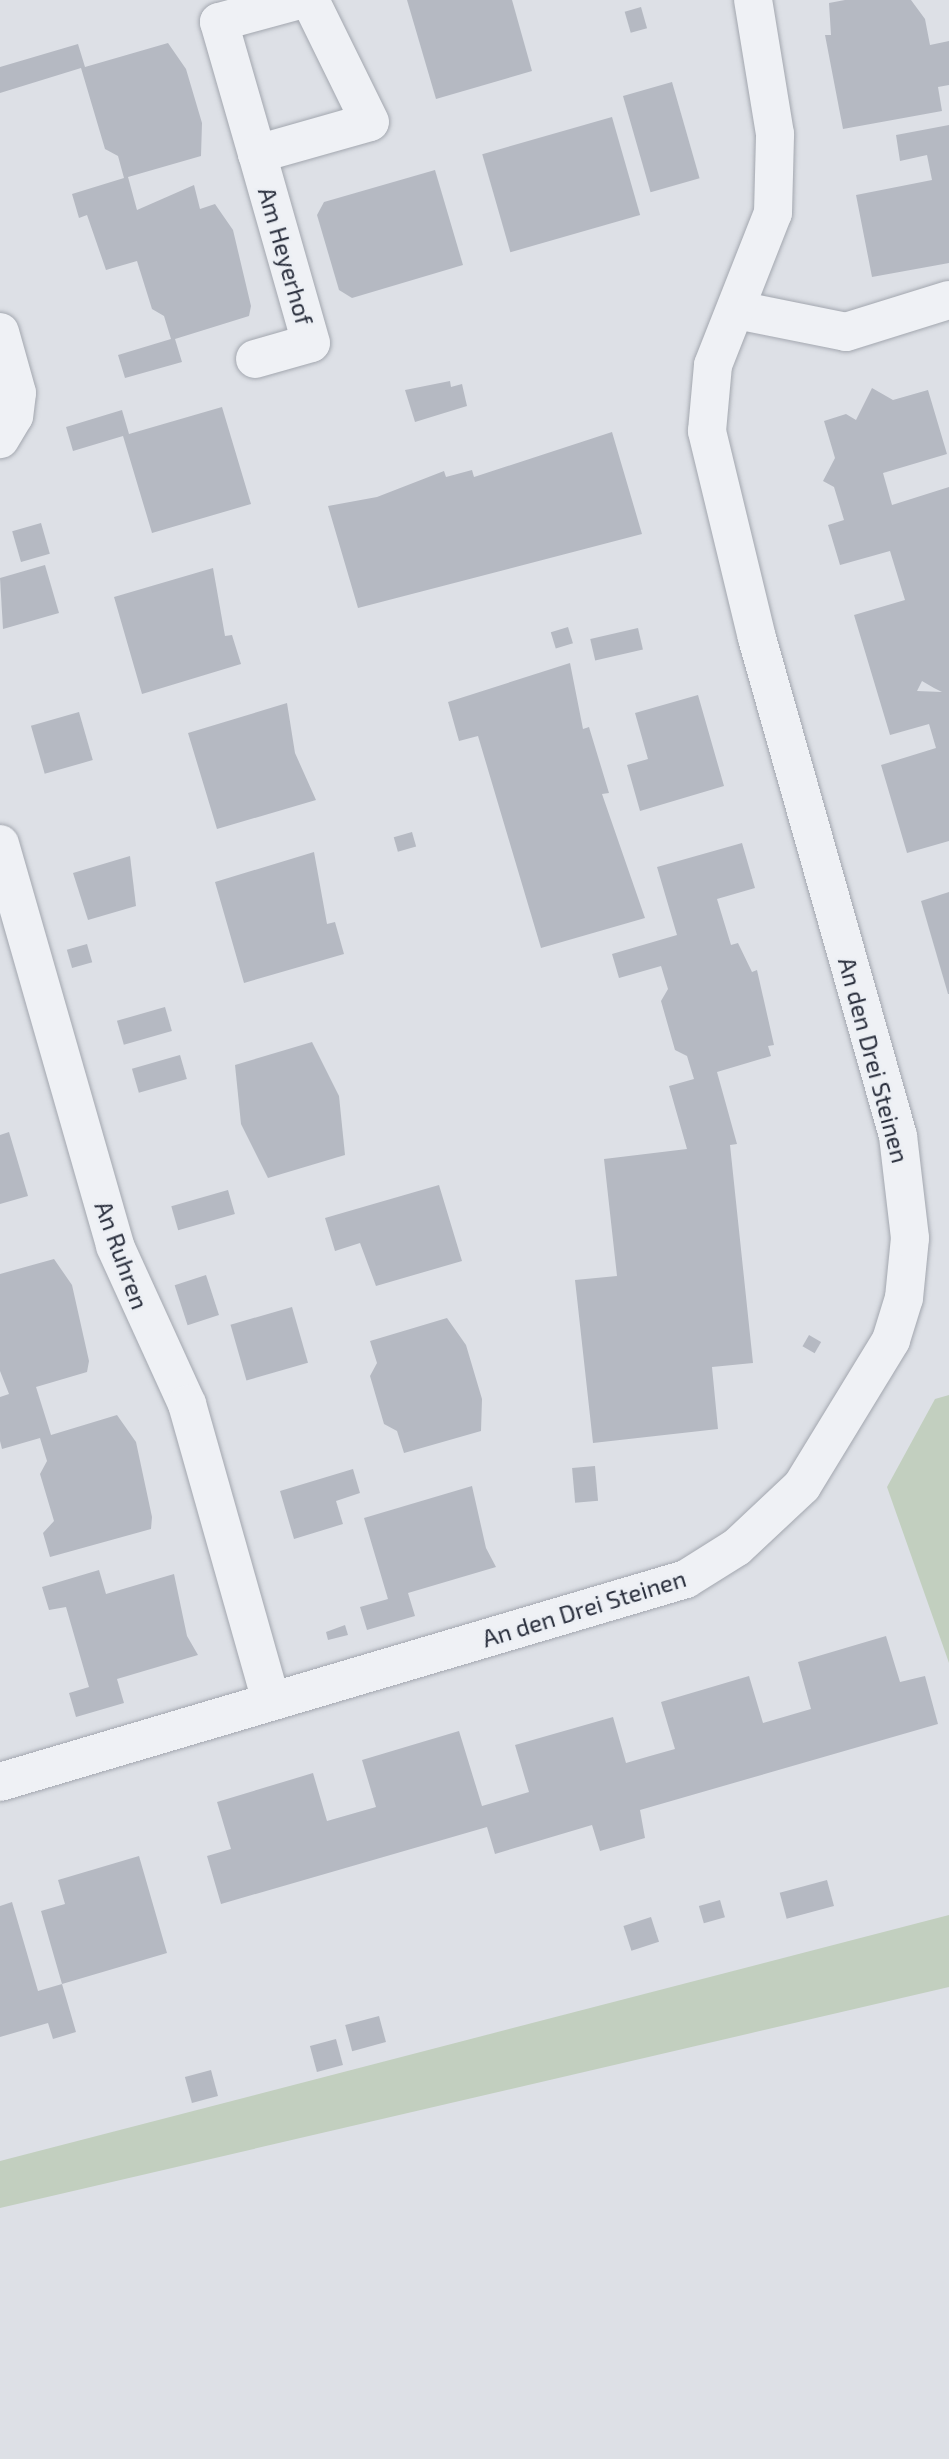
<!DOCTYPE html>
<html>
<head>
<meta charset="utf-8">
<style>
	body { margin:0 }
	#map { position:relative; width:949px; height:2459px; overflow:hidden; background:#dde0e6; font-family:"Exo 2",sans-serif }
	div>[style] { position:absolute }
	.green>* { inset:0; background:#c2cfbf }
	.building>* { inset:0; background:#b5b9c2; transform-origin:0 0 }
	.roads { filter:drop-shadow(0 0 2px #a3a7af) drop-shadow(0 0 2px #a3a7af) }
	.minor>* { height:38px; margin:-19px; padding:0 19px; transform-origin:19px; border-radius:19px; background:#eff1f5 }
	span { translate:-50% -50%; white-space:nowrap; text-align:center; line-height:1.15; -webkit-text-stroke:5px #eceff4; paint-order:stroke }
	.street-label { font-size:24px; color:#282d3b }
</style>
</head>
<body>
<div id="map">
	<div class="green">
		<div style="clip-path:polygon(949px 1395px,949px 1663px,887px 1487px,935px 1399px)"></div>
		<div style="clip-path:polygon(949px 1915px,949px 1987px,0 2208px,0 2161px)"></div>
	</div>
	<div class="building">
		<div style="clip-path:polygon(407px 0,512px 0,532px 71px,436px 99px)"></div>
		<div style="clip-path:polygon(845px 0,911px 0,925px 19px,930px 45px,949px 41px,949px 85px,938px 87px,942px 111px,843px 129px,825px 35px,831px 35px,829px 3px)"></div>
		<div style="left:641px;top:7px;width:22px;height:17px;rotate:74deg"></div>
		<div style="clip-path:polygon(168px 43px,186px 69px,202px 123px,201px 156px,128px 177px,137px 210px,194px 185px,200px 209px,215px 204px,233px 230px,251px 306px,249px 316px,175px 339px,182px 362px,125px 378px,118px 355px,171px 339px,164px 316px,152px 309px,137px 261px,106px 270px,87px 215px,79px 218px,72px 194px,124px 178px,118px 156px,105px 149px,81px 68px,0 93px,0 67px,78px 44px,85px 67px)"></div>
		<div style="left:672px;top:82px;width:100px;height:51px;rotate:74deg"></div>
		<div style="left:612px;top:117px;width:102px;height:135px;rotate:74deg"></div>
		<div style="clip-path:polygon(949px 125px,949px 263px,872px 277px,856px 195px,932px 180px,927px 155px,900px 161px,896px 135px)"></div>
		<div style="clip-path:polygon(435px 170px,463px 265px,352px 298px,339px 290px,317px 215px,324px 202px)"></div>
		<div style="clip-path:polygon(450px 381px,451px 387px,462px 384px,467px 406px,415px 422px,405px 390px)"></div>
		<div style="clip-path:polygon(evenodd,872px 388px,893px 400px,928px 390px,947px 454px,883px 473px,892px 505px,949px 487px,949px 841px,907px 853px,881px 765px,936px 748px,929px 724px,890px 735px,854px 615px,905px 600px,890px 551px,840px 565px,828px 525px,844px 520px,834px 487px,823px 481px,835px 458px,824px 421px,846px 414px,856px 420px,872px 388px,922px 681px,934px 688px,942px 692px,917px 691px,922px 681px)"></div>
		<div style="clip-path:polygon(222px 407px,251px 504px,152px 533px,123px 436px,73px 451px,66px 427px,122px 410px,129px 434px)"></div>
		<div style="clip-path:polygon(612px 432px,642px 534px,358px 608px,328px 506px,377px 497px,444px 471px,446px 477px,472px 470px,474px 477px)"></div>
		<div style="left:41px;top:523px;width:32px;height:30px;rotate:74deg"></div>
		<div style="clip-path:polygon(45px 565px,59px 613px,3px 629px,0 578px)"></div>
		<div style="clip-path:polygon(213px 568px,225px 636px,232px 635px,241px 664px,142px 694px,114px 597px)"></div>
		<div style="left:568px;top:627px;width:17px;height:18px;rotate:73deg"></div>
		<div style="left:638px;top:628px;width:22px;height:49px;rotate:77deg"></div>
		<div style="clip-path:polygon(570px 663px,583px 729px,589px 727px,609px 793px,602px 794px,645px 918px,541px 948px,478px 736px,459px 741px,448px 702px)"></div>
		<div style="clip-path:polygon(698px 695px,724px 786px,640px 811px,627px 765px,648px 759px,635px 713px)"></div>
		<div style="clip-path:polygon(287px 703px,295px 753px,316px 800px,217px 829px,188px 733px)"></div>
		<div style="left:79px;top:712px;width:50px;height:50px;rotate:74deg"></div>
		<div style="left:412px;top:832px;width:15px;height:19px;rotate:74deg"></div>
		<div style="clip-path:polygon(742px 843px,755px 888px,717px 899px,731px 945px,738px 943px,752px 972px,757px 970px,774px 1045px,768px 1046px,771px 1056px,717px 1072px,737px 1144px,730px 1145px,753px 1363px,712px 1367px,718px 1429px,593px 1443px,575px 1280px,617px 1276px,604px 1159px,687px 1149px,669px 1086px,694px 1079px,687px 1056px,675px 1050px,661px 1001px,668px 989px,661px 966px,619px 978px,612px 954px,677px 935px,657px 867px)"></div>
		<div style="clip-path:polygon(314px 852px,327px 924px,335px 922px,344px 954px,244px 983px,215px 882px)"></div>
		<div style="clip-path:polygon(130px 856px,136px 906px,88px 920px,73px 873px)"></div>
		<div style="clip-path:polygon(949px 892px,949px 994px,948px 994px,921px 901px)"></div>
		<div style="left:87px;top:944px;width:19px;height:21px;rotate:74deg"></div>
		<div style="left:165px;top:1007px;width:25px;height:50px;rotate:74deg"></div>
		<div style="clip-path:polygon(312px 1042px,339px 1096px,345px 1155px,268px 1178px,241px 1124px,235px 1065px)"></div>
		<div style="left:180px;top:1055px;width:25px;height:50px;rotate:74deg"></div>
		<div style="clip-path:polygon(9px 1132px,28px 1196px,0 1204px,0 1135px)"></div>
		<div style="clip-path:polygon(439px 1185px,462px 1261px,376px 1286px,360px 1243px,335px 1251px,325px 1218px)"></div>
		<div style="left:228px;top:1190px;width:25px;height:59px;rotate:74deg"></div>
		<div style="clip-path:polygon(54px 1259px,72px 1285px,89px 1361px,87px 1372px,36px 1387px,51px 1435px,117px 1415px,136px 1442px,152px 1517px,151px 1529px,50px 1557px,43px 1533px,54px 1521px,40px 1474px,47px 1461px,40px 1438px,2px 1449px,0 1441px,0 1397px,9px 1394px,0 1371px,0 1274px)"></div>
		<div style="left:206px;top:1275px;width:42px;height:33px;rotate:72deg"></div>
		<div style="left:292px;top:1307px;width:58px;height:64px;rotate:74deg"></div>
		<div style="clip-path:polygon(447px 1318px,466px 1345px,482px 1399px,481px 1431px,404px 1453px,397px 1431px,384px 1424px,370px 1376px,377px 1363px,370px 1341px)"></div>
		<div style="left:809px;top:1335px;width:14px;height:13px;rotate:30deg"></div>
		<div style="left:595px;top:1466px;width:35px;height:23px;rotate:85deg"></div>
		<div style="clip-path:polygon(353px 1469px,360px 1493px,336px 1501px,343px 1524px,294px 1539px,280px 1491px)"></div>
		<div style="clip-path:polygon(472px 1486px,486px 1548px,496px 1567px,408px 1593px,415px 1616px,367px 1630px,360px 1607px,388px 1599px,364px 1518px)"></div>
		<div style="clip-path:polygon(99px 1570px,106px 1594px,174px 1574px,187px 1636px,198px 1655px,117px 1679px,124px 1703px,76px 1717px,69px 1693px,89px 1687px,66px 1607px,49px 1610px,42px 1587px)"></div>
		<div style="clip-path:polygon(345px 1625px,348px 1635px,328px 1640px,326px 1632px)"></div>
		<div style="clip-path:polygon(886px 1636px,900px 1682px,925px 1676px,938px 1724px,640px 1810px,645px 1838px,600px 1851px,592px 1825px,495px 1854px,487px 1827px,221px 1904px,207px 1856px,231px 1849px,217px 1802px,313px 1773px,327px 1821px,376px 1807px,362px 1760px,459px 1731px,482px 1806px,529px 1792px,515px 1745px,613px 1717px,626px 1763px,650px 1756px,675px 1749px,661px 1702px,749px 1676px,763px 1723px,811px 1709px,798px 1662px)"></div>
		<div style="clip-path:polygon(139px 1856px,167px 1953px,62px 1984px,41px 1911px,65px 1904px,58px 1880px)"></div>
		<div style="left:827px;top:1880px;width:27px;height:49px;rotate:75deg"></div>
		<div style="left:720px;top:1900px;width:18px;height:22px;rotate:74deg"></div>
		<div style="clip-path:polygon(12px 1902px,38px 1991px,62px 1984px,76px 2032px,53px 2039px,48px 2023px,0 2037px,0 1906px)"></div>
		<div style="left:651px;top:1917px;width:26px;height:29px;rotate:72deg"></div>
		<div style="left:379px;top:2016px;width:27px;height:35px;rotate:75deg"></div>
		<div style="left:336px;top:2039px;width:27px;height:27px;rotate:75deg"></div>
		<div style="left:211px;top:2070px;width:27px;height:27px;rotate:75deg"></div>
	</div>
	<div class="roads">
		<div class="minor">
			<div style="left:300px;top:0;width:84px;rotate:164.8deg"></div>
			<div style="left:219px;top:22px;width:137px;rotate:73.9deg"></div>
			<div style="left:257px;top:154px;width:117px;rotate:-15.8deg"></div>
			<div style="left:370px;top:122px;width:136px;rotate:-116.2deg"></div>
			<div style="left:737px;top:310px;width:111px;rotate:11.4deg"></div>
			<div style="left:846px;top:332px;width:108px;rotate:-17.3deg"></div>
			<div style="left:0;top:332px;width:63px;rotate:74.4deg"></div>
			<div style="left:17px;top:393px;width:23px;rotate:97deg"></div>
			<div style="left:14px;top:416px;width:27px;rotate:121deg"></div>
			<div style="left:255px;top:359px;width:58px;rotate:-15.9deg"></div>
			<div style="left:311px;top:343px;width:197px;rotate:-105.9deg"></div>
			<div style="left:0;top:844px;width:418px;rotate:74deg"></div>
			<div style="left:115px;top:1246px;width:174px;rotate:65.5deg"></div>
			<div style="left:187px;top:1404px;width:308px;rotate:74.2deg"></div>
			<div style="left:0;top:1782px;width:715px;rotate:-16.48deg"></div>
			<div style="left:686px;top:1579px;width:60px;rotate:-32.1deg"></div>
			<div style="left:737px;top:1547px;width:89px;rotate:-43.2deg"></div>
			<div style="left:802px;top:1486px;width:171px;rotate:-58.6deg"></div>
			<div style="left:891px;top:1340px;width:44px;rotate:-72.8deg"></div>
			<div style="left:904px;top:1298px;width:60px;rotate:-84.3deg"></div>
			<div style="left:910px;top:1238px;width:103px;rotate:-96.7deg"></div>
			<div style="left:898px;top:1136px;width:518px;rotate:-105.81deg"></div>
			<div style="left:757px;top:638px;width:213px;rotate:-103.6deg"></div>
			<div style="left:707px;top:431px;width:66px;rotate:-84.8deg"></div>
			<div style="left:713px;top:365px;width:163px;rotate:-68.5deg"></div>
			<div style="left:773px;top:213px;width:79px;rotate:-88.5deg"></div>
			<div style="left:775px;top:134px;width:136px;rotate:-99.3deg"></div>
		</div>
	</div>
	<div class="street-label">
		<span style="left:286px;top:256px;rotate:74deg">Am Heyerhof</span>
		<span style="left:874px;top:1060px;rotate:75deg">An den Drei Steinen</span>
		<span style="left:122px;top:1255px;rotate:70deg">An Ruhren</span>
		<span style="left:584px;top:1608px;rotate:-17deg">An den Drei Steinen</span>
	</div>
</div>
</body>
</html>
